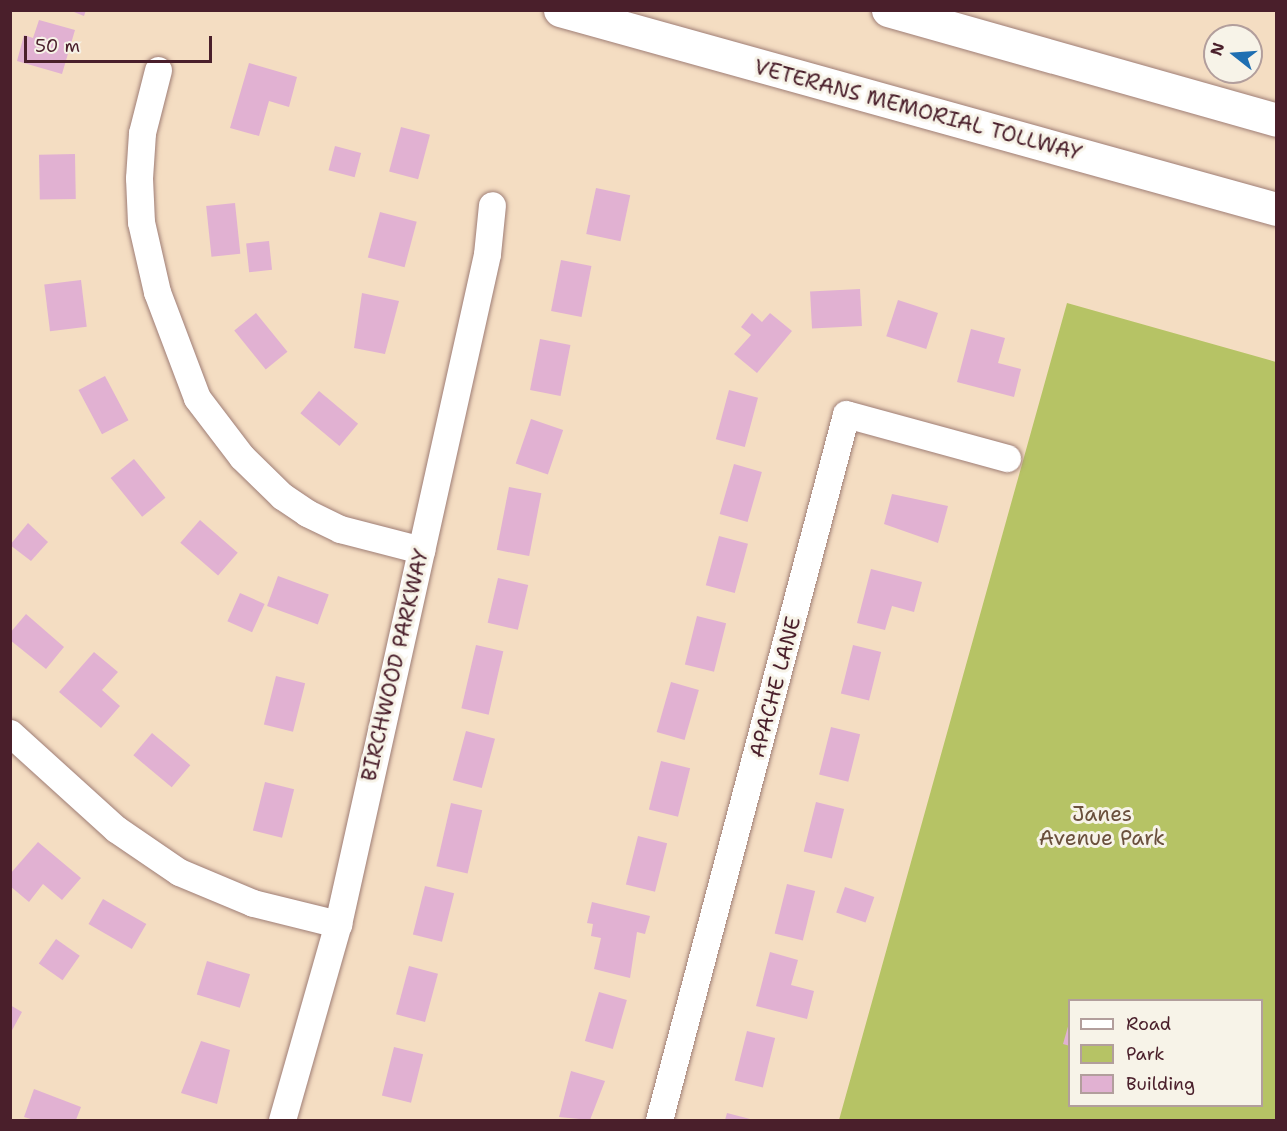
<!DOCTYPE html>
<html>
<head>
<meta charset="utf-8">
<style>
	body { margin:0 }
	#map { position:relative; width:1287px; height:1131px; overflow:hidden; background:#f4ddc2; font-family:"Shantell Sans",sans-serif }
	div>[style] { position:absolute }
	.green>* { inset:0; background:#b6c365 }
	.building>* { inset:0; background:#e1b1d2; transform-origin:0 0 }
	.roads { filter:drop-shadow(0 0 2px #9f7e76) drop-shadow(0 0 2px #9f7e76) }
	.minor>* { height:27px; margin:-13.5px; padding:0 13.5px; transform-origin:13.5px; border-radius:13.5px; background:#fff }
	.highway>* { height:33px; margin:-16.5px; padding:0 16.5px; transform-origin:16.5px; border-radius:16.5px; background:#fff }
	span { translate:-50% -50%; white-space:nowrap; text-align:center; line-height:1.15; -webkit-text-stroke:6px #f7f3e8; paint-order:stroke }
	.street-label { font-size:21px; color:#4a1f2b }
	.park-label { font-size:21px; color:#6a503c }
	.frame { position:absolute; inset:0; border:12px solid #4a1f2b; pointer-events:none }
	.legend { position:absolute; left:1068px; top:999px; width:195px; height:108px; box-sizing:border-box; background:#f7f3e8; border:2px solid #b29e9c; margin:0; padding:8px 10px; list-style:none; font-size:18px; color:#4a1f2b }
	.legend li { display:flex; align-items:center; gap:12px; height:30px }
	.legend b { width:30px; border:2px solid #b29e9c }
	.north { position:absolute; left:1203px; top:24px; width:60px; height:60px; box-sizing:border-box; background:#f7f3e8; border:2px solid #b29e9c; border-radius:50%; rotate:287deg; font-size:16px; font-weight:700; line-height:24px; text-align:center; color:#4a1f2b }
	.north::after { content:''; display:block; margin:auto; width:21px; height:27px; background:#1f6fb2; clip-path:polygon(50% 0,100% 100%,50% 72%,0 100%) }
	.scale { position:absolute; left:24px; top:36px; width:188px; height:27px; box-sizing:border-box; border:3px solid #4a1f2b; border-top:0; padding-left:8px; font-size:18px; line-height:21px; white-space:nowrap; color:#4a1f2b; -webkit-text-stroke:4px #f7f3e8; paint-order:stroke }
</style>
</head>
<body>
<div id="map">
	<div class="green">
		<div style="clip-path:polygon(evenodd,1067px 303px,1276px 362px,1276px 1120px,839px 1120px,1067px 303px,1070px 1000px,1262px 1000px,1262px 1106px,1070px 1106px,1070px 1000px)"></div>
	</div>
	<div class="building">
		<div style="clip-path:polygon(69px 10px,86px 10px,84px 16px)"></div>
		<div style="clip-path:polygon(39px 20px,75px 30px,62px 74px,17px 61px,24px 35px,33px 38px)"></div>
		<div style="clip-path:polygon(249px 63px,297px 77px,289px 107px,269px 101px,259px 136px,230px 128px)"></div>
		<div style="left:401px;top:127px;width:30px;height:46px;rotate:15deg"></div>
		<div style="left:335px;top:146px;width:27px;height:25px;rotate:15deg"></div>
		<div style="left:75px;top:154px;width:45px;height:36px;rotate:89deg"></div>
		<div style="left:596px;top:188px;width:35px;height:47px;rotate:12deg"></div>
		<div style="left:235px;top:203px;width:51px;height:29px;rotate:84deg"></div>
		<div style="left:380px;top:212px;width:38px;height:47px;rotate:15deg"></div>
		<div style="left:269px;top:241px;width:29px;height:23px;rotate:84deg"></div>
		<div style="left:561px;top:260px;width:31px;height:52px;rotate:11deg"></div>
		<div style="left:81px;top:280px;width:47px;height:37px;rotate:83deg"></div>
		<div style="left:860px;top:289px;width:37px;height:50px;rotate:87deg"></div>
		<div style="clip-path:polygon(362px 293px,399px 301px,385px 354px,354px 348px)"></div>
		<div style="left:898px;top:300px;width:42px;height:38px;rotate:18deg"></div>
		<div style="left:256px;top:313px;width:50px;height:28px;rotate:51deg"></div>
		<div style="clip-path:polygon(752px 313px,762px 322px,770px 313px,792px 331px,757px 373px,734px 354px,751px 335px,741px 327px)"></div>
		<div style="clip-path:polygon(971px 329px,1005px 338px,998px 363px,1021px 369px,1014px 397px,957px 382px)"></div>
		<div style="left:540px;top:339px;width:31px;height:52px;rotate:11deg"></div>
		<div style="left:105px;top:376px;width:50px;height:30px;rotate:62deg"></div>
		<div style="left:729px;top:390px;width:30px;height:51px;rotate:15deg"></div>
		<div style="left:319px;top:391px;width:51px;height:29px;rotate:40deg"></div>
		<div style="left:531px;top:419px;width:34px;height:47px;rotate:19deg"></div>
		<div style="left:134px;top:459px;width:50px;height:30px;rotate:51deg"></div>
		<div style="left:734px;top:464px;width:29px;height:52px;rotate:16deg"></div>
		<div style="left:509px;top:487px;width:33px;height:64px;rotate:11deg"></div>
		<div style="clip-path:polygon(892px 494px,948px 506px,938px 543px,884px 524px)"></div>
		<div style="left:200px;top:520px;width:50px;height:30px;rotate:41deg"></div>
		<div style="clip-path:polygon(28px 523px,48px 542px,31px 561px,10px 545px)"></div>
		<div style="left:719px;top:536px;width:30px;height:51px;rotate:15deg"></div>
		<div style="clip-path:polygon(871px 569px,922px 582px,914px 612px,892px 606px,885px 630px,857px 623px)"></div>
		<div style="left:278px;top:576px;width:54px;height:32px;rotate:20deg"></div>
		<div style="left:498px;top:578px;width:31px;height:46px;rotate:13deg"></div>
		<div style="left:240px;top:593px;width:27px;height:31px;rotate:24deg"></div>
		<div style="clip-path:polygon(26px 614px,64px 647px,46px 669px,10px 640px,10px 633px)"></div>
		<div style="left:697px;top:616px;width:30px;height:50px;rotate:14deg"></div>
		<div style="left:476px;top:645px;width:28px;height:65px;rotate:13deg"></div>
		<div style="left:853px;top:645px;width:29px;height:50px;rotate:14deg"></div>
		<div style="clip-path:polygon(94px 652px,118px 672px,102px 690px,120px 706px,101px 728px,59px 692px)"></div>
		<div style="left:276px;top:676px;width:30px;height:50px;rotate:14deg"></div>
		<div style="left:671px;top:682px;width:29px;height:52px;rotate:16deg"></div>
		<div style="left:831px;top:727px;width:30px;height:49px;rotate:14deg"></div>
		<div style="left:466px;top:731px;width:30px;height:51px;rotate:15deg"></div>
		<div style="left:152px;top:733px;width:50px;height:29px;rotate:40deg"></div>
		<div style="left:661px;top:761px;width:30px;height:50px;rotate:14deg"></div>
		<div style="left:265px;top:782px;width:30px;height:50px;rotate:14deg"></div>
		<div style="left:816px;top:802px;width:29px;height:51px;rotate:14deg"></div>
		<div style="left:451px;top:803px;width:32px;height:65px;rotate:13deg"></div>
		<div style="left:638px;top:836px;width:30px;height:50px;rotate:14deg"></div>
		<div style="clip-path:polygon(38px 842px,81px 878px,62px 900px,43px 884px,29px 902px,10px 886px,10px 874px)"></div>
		<div style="left:787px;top:884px;width:29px;height:51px;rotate:14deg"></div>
		<div style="left:425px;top:886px;width:30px;height:50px;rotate:14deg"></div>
		<div style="left:845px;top:887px;width:31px;height:27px;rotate:19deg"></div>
		<div style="left:103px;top:899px;width:50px;height:29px;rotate:30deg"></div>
		<div style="clip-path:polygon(592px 902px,650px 916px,645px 934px,637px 932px,630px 978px,594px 969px,601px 938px,591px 936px,593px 924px,587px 923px)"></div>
		<div style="left:56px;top:939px;width:29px;height:30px;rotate:35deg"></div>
		<div style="clip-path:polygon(770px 952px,798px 960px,791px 985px,814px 991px,807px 1019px,756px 1006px)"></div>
		<div style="left:207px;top:961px;width:45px;height:35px;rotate:17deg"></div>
		<div style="left:409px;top:966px;width:30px;height:50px;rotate:15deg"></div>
		<div style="left:599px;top:992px;width:29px;height:51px;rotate:16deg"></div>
		<div style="clip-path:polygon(10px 1005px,22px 1012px,10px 1034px)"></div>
		<div style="clip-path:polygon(1069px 1023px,1070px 1023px,1070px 1046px,1063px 1044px)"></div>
		<div style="left:747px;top:1031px;width:29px;height:51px;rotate:14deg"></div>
		<div style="clip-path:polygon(201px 1041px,230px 1050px,217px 1104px,181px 1093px)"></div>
		<div style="left:394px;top:1047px;width:30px;height:50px;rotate:14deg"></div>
		<div style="clip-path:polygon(571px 1071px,605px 1081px,590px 1120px,559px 1117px)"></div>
		<div style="clip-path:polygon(34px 1089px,81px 1107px,76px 1120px,34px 1120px,24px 1117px)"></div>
		<div style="clip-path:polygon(727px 1113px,754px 1120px,725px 1120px)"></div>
	</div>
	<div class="roads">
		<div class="minor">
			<div style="left:158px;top:70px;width:65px;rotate:104.3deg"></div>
			<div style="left:142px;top:133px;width:45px;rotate:93.8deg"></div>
			<div style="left:139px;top:178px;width:44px;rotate:87.4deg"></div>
			<div style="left:141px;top:222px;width:72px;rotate:77.1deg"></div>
			<div style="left:157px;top:292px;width:113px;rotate:69.3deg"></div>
			<div style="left:197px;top:398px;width:74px;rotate:52.7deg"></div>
			<div style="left:242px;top:457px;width:56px;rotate:44.3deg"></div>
			<div style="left:282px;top:496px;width:30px;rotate:34deg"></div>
			<div style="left:307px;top:513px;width:37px;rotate:26deg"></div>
			<div style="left:340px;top:529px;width:84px;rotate:14.5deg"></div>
			<div style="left:10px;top:733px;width:143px;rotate:42.2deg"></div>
			<div style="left:116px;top:829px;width:76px;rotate:34.3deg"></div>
			<div style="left:179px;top:872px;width:80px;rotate:22.7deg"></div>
			<div style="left:253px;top:903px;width:88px;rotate:13.9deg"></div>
			<div style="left:282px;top:1120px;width:204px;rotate:-74.1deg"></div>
			<div style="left:338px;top:924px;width:686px;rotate:-77.46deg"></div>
			<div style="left:487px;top:254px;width:49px;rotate:-84.2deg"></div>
			<div style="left:659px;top:1120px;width:730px;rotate:-75.16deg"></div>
			<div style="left:846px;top:414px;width:167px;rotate:15.3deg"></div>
		</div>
		<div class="highway">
			<div style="left:560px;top:10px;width:743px;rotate:15.53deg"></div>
			<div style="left:888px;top:10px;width:403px;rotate:15.8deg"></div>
		</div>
	</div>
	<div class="street-label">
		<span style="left:918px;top:110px;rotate:15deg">VETERANS MEMORIAL TOLLWAY</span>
		<span style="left:395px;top:665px;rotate:-77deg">BIRCHWOOD PARKWAY</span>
		<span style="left:775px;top:687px;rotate:-75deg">APACHE LANE</span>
	</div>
	<div class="park-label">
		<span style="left:1102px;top:826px">Janes<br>Avenue Park</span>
	</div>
	<div class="frame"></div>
	<ul class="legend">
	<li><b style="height:8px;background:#fff"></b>Road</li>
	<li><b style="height:16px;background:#b6c365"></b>Park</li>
	<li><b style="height:16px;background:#e1b1d2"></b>Building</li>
	</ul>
	<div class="north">N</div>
	<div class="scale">50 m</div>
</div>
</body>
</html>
